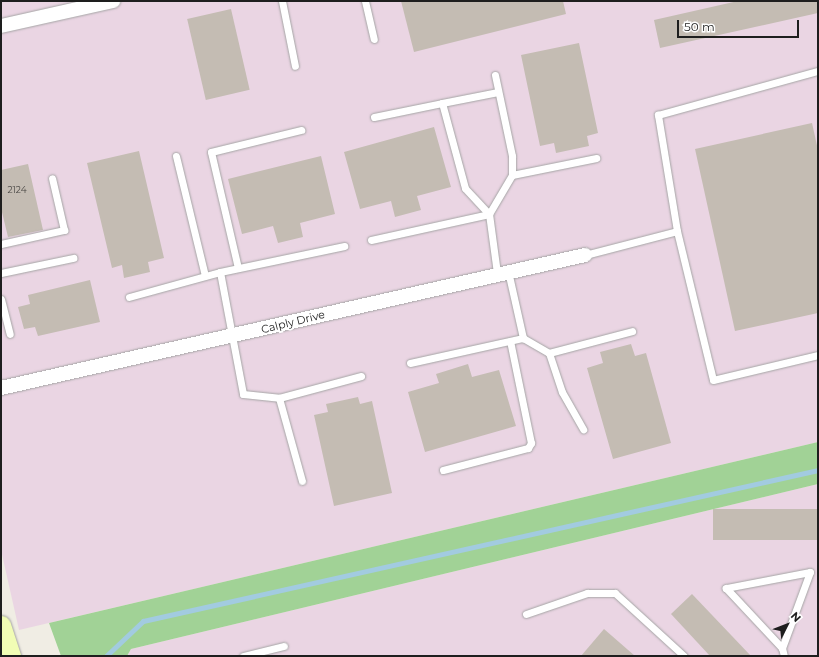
<!DOCTYPE html>
<html>
<head>
<meta charset="utf-8">
<style>
	body { margin:0 }
	#map { position:relative; width:819px; height:657px; overflow:hidden; background:#f0ede4; font-family:Montserrat,sans-serif }
	div>[style] { position:absolute }
	.industrial>* { inset:0; background:#ead5e3 }
	.forest>* { inset:0; background:#a1d296 }
	.stream>* { height:5px; margin:-2.5px; padding:0 2.5px; transform-origin:2.5px; border-radius:2.5px; background:#a2cbe0 }
	.building>* { inset:0; background:#c4bcb3; transform-origin:0 0 }
	.roads { filter:drop-shadow(0 0 1px #a5a5a5) drop-shadow(0 0 1px #a5a5a5) }
	.lane>* { height:7px; margin:-3.5px; padding:0 3.5px; transform-origin:3.5px; border-radius:3.5px; background:#fff }
	.street>* { height:14px; margin:-7px; padding:0 7px; transform-origin:7px; border-radius:7px; background:#fff }
	.secondary>* { height:19px; margin:-9.5px; padding:0 9.5px; transform-origin:9.5px; border-radius:9.5px; background:#f1fdb5 }
	span { translate:-50% -50%; white-space:nowrap; text-align:center; line-height:1.15; -webkit-text-stroke:3.5px #fff; paint-order:stroke }
	.number-label { font-size:9px; color:#484643 }
	.number-label span { -webkit-text-stroke-width:0 }
	.street-label { font-size:11px; color:#1e1e1e }
	.frame { position:absolute; inset:0; border:2px solid #1e1e1e; pointer-events:none }
	.north { position:absolute; left:767px; top:605px; width:40px; height:40px; -webkit-text-stroke:3px #fff; paint-order:stroke; rotate:48deg; font-size:11px; font-weight:700; line-height:16px; text-align:center; color:#1e1e1e }
	.north::after { content:''; display:block; margin:auto; width:14px; height:18px; background:#1e1e1e; clip-path:polygon(50% 0,100% 100%,50% 72%,0 100%) }
	.scale { position:absolute; left:677px; top:20px; width:122px; height:18px; box-sizing:border-box; border:2px solid #1e1e1e; border-top:0; padding-left:5px; font-size:12px; line-height:14px; white-space:nowrap; color:#1e1e1e; -webkit-text-stroke:3px #fff; paint-order:stroke }
</style>
</head>
<body>
<div id="map">
	<div class="industrial">
		<div style="clip-path:polygon(1px 1px,818px 1px,818px 442px,19px 630px,1px 550px)"></div>
		<div style="clip-path:polygon(818px 484px,818px 656px,127px 656px,131px 649px)"></div>
	</div>
	<div class="forest">
		<div style="clip-path:polygon(818px 442px,818px 484px,131px 649px,127px 656px,61px 656px,49px 623px)"></div>
	</div>
	<div class="stream">
		<div style="left:106px;top:656px;width:51px;rotate:-43.4deg"></div>
		<div style="left:143px;top:621px;width:692px;rotate:-12.61deg"></div>
	</div>
	<div class="building">
		<div style="clip-path:polygon(401px 1px,563px 1px,566px 14px,414px 52px)"></div>
		<div style="clip-path:polygon(738px 1px,818px 1px,818px 13px,660px 48px,654px 20px)"></div>
		<div style="left:231px;top:9px;width:83px;height:45px;rotate:77deg"></div>
		<div style="clip-path:polygon(579px 43px,598px 133px,587px 136px,589px 146px,556px 153px,554px 143px,540px 146px,521px 55px)"></div>
		<div style="clip-path:polygon(812px 123px,818px 150px,818px 313px,735px 331px,695px 149px)"></div>
		<div style="clip-path:polygon(434px 127px,451px 187px,417px 196px,421px 210px,395px 217px,391px 201px,360px 209px,344px 152px)"></div>
		<div style="clip-path:polygon(139px 151px,164px 258px,148px 262px,150px 272px,124px 278px,122px 265px,112px 268px,87px 163px)"></div>
		<div style="clip-path:polygon(321px 156px,335px 214px,300px 223px,303px 237px,278px 243px,273px 226px,242px 234px,228px 179px)"></div>
		<div style="clip-path:polygon(28px 164px,43px 230px,8px 237px,1px 208px,1px 170px)"></div>
		<div style="clip-path:polygon(90px 280px,100px 322px,38px 336px,35px 327px,24px 329px,18px 307px,30px 304px,28px 295px)"></div>
		<div style="clip-path:polygon(631px 344px,635px 356px,646px 353px,671px 443px,613px 459px,587px 368px,603px 363px,600px 352px)"></div>
		<div style="clip-path:polygon(468px 364px,472px 377px,499px 370px,516px 426px,425px 452px,408px 392px,439px 383px,436px 374px)"></div>
		<div style="clip-path:polygon(358px 397px,360px 404px,372px 401px,392px 493px,334px 506px,314px 415px,328px 412px,326px 404px)"></div>
		<div style="left:818px;top:509px;width:31px;height:105px;rotate:90deg"></div>
		<div style="clip-path:polygon(692px 594px,751px 656px,710px 656px,671px 614px)"></div>
		<div style="clip-path:polygon(604px 629px,635px 656px,581px 656px)"></div>
	</div>
	<div class="roads">
		<div class="lane">
			<div style="left:282px;top:1px;width:66px;rotate:78.7deg"></div>
			<div style="left:365px;top:1px;width:39px;rotate:77deg"></div>
			<div style="left:495px;top:75px;width:83px;rotate:78.1deg"></div>
			<div style="left:512px;top:156px;width:19px;rotate:90deg"></div>
			<div style="left:374px;top:117px;width:69px;rotate:-11.6deg"></div>
			<div style="left:176px;top:156px;width:123px;rotate:76.4deg"></div>
			<div style="left:489px;top:214px;width:35px;rotate:-133deg"></div>
			<div style="left:465px;top:188px;width:88px;rotate:-105.1deg"></div>
			<div style="left:442px;top:103px;width:57px;rotate:-11.1deg"></div>
			<div style="left:677px;top:231px;width:118px;rotate:-99.3deg"></div>
			<div style="left:658px;top:115px;width:166px;rotate:-15.4deg"></div>
			<div style="left:371px;top:240px;width:121px;rotate:-12.4deg"></div>
			<div style="left:1px;top:244px;width:65px;rotate:-12.5deg"></div>
			<div style="left:64px;top:230px;width:53px;rotate:-103deg"></div>
			<div style="left:585px;top:255px;width:95px;rotate:-14.6deg"></div>
			<div style="left:677px;top:231px;width:153px;rotate:76.4deg"></div>
			<div style="left:713px;top:380px;width:108px;rotate:-13.4deg"></div>
			<div style="left:238px;top:268px;width:119px;rotate:-103.1deg"></div>
			<div style="left:211px;top:152px;width:93px;rotate:-13.7deg"></div>
			<div style="left:508px;top:271px;width:69px;rotate:77.4deg"></div>
			<div style="left:220px;top:272px;width:124px;rotate:79.3deg"></div>
			<div style="left:243px;top:394px;width:36px;rotate:6deg"></div>
			<div style="left:279px;top:398px;width:85px;rotate:-15deg"></div>
			<div style="left:1px;top:273px;width:74px;rotate:-11.8deg"></div>
			<div style="left:497px;top:273px;width:60px;rotate:-97.7deg"></div>
			<div style="left:489px;top:214px;width:45px;rotate:-59.5deg"></div>
			<div style="left:512px;top:175px;width:86px;rotate:-11.4deg"></div>
			<div style="left:129px;top:297px;width:94px;rotate:-15.4deg"></div>
			<div style="left:220px;top:272px;width:127px;rotate:-11.8deg"></div>
			<div style="left:1px;top:299px;width:36px;rotate:76deg"></div>
			<div style="left:549px;top:353px;width:86px;rotate:-14.8deg"></div>
			<div style="left:410px;top:363px;width:116px;rotate:-12.5deg"></div>
			<div style="left:523px;top:338px;width:30px;rotate:30deg"></div>
			<div style="left:549px;top:353px;width:41px;rotate:71.6deg"></div>
			<div style="left:562px;top:392px;width:43px;rotate:60.4deg"></div>
			<div style="left:279px;top:398px;width:86px;rotate:74.5deg"></div>
			<div style="left:443px;top:470px;width:88px;rotate:-14.5deg"></div>
			<div style="left:528px;top:448px;width:6px;rotate:-59deg"></div>
			<div style="left:531px;top:443px;width:104px;rotate:-101.6deg"></div>
			<div style="left:526px;top:614px;width:65px;rotate:-19deg"></div>
			<div style="left:587px;top:593px;width:28px"></div>
			<div style="left:615px;top:593px;width:93px;rotate:42.4deg"></div>
			<div style="left:782px;top:648px;width:81px;rotate:-69.8deg"></div>
			<div style="left:810px;top:572px;width:86px;rotate:169.2deg"></div>
			<div style="left:726px;top:588px;width:82px;rotate:47deg"></div>
			<div style="left:782px;top:648px;width:8px;rotate:76deg"></div>
			<div style="left:243px;top:656px;width:42px;rotate:-13.7deg"></div>
		</div>
		<div class="street">
			<div style="left:1px;top:26px;width:115px;rotate:-12.6deg"></div>
			<div style="left:1px;top:388px;width:599px;rotate:-12.83deg"></div>
		</div>
		<div class="secondary">
			<div style="left:1px;top:625px;width:33px;rotate:72deg"></div>
		</div>
	</div>
	<div class="number-label">
		<span style="left:17px;top:190px">2124</span>
	</div>
	<div class="street-label">
		<span style="left:293px;top:322px;rotate:-14deg">Calply Drive</span>
	</div>
	<div class="frame"></div>
	<div class="north">N</div>
	<div class="scale">50 m</div>
</div>
</body>
</html>
